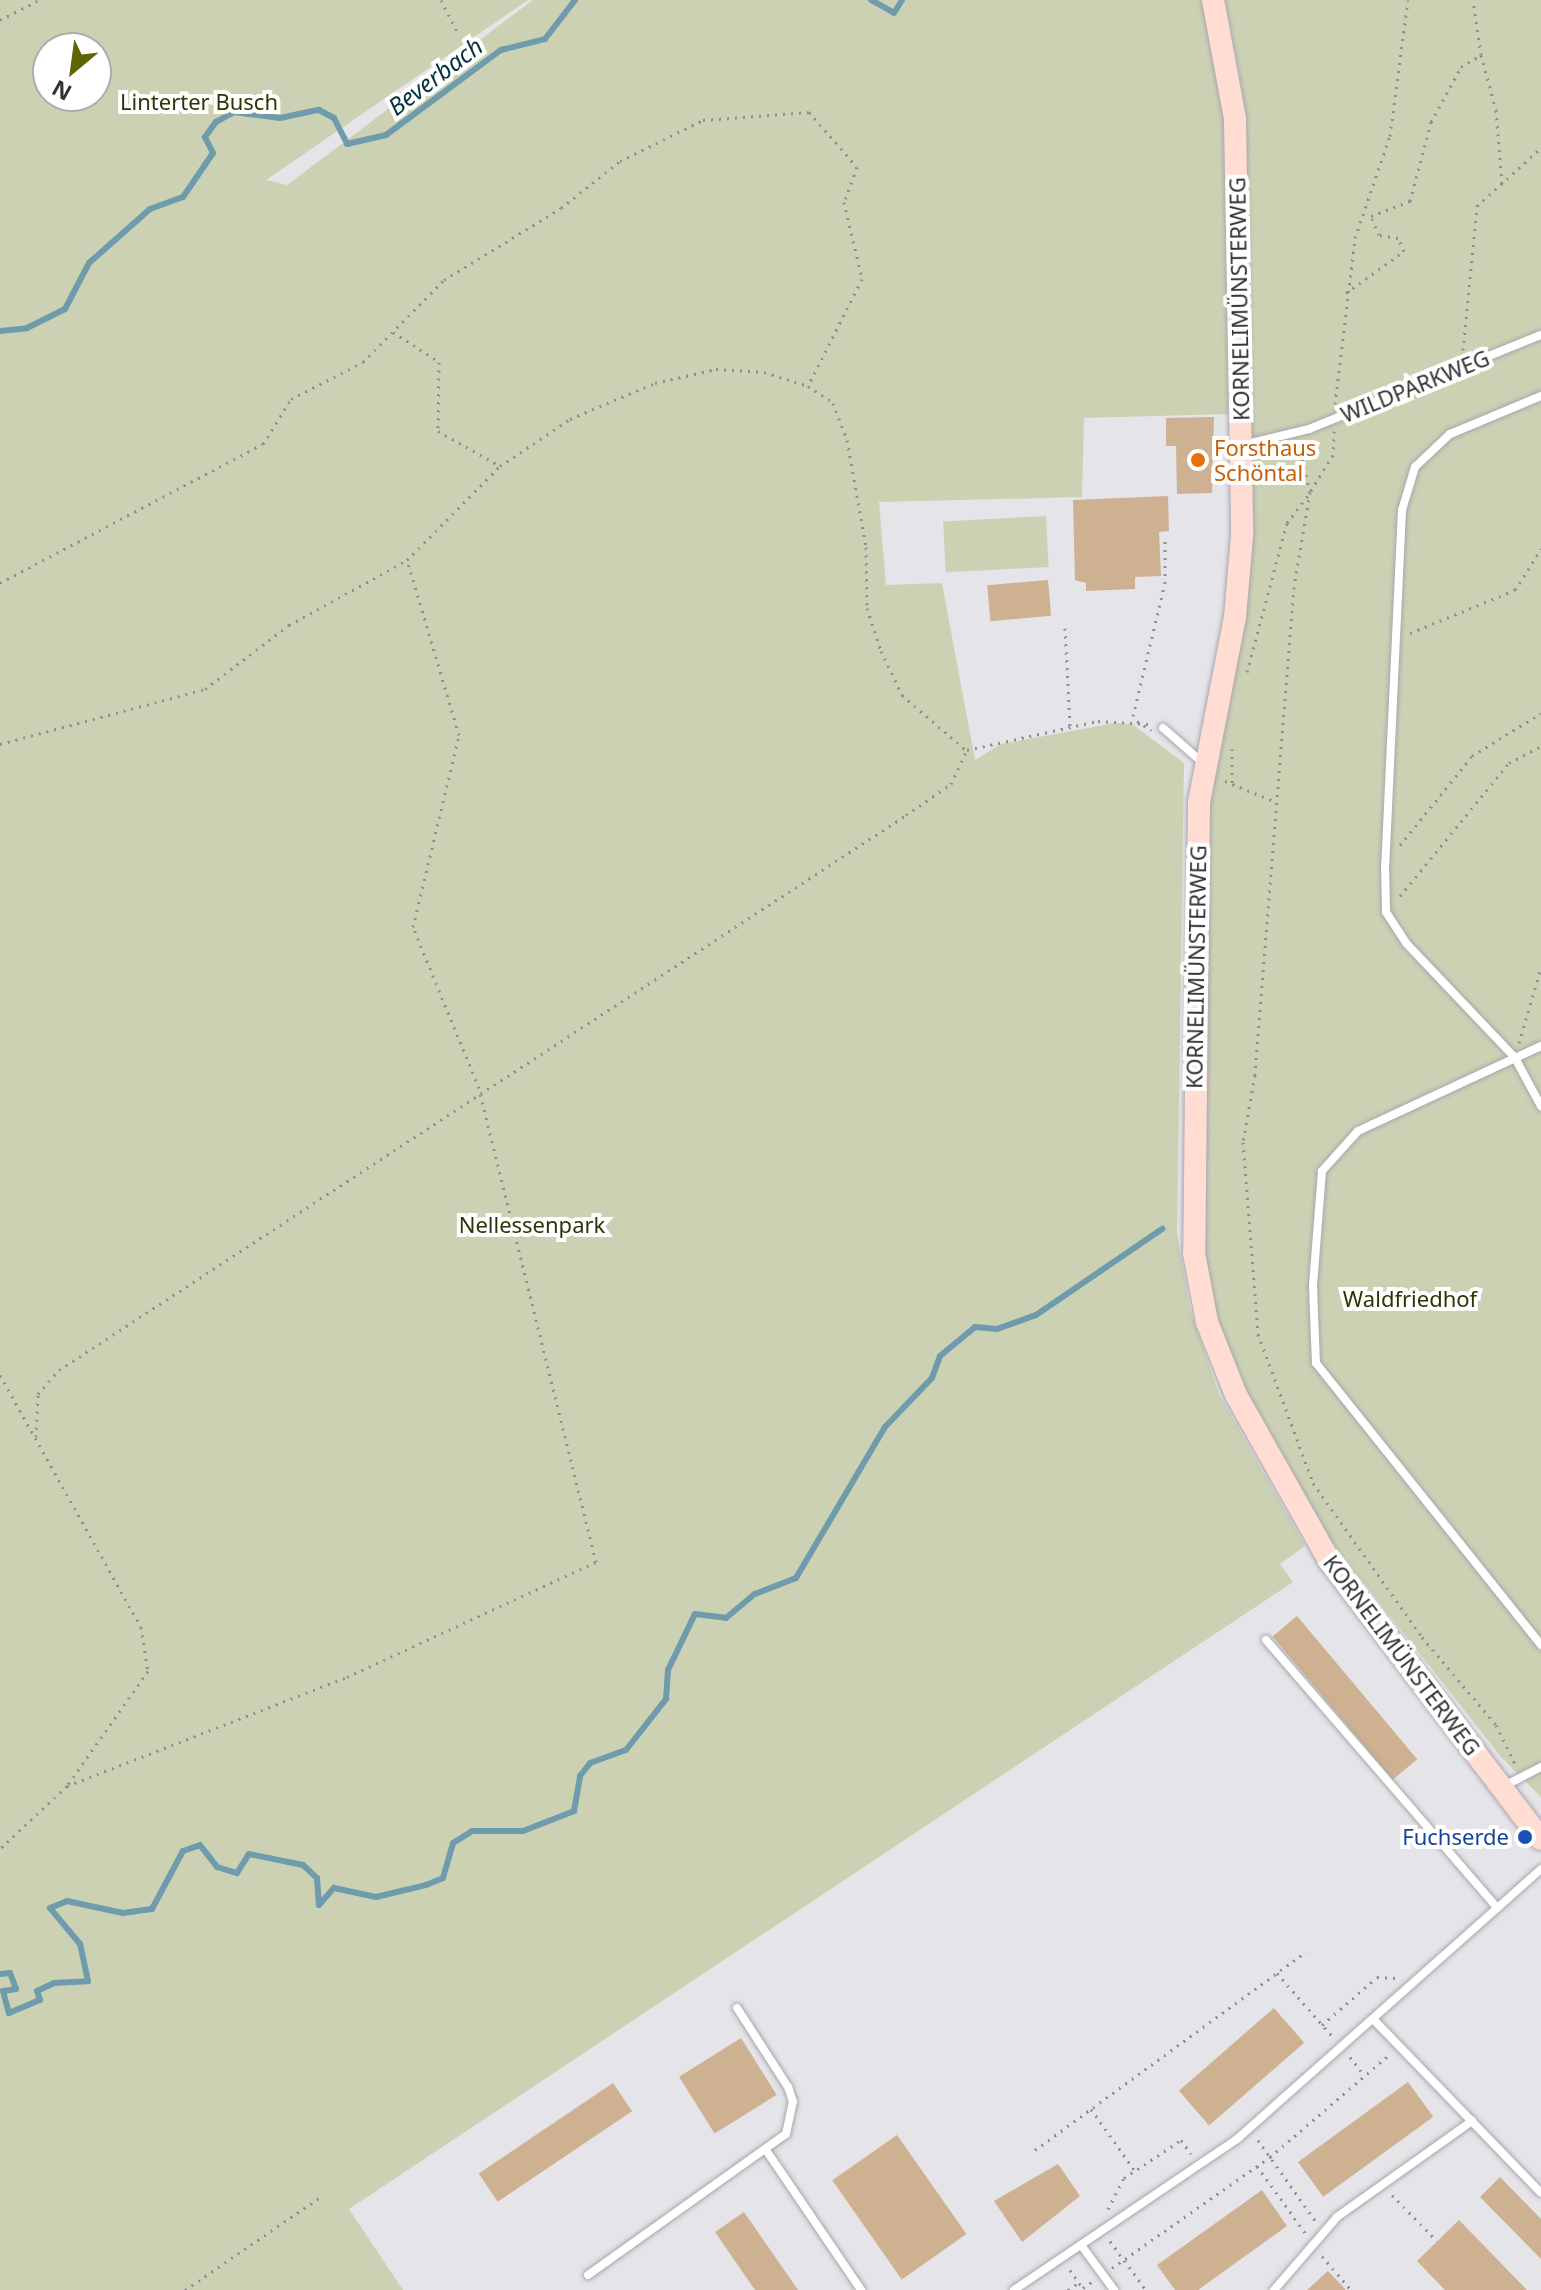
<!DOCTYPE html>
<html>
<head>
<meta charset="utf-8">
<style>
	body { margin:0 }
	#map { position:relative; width:1541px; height:2290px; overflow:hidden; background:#e4e4e9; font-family:"Noto Sans",sans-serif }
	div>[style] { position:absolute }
	.green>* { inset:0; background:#cdd1b4; transform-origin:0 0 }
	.stream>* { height:6px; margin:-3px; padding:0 3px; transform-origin:3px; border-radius:3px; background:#6e9cac }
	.building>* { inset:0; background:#ceb191; transform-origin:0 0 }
	.path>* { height:3px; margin-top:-1.5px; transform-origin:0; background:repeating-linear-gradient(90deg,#8f8f93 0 2px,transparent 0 8px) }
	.roads { filter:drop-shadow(0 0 2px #a8a7ac) drop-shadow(0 0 2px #a8a7ac) }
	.lane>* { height:8px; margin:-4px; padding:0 4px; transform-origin:4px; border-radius:4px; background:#fff }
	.secondary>* { height:22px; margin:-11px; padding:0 11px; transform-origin:11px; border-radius:11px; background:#ffddd2 }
	.dots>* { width:22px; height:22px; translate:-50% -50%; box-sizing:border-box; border:4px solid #fff; border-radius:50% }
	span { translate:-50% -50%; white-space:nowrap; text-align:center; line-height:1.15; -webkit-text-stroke:8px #fff; paint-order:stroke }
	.park-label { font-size:22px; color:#303402 }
	.street-label { font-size:22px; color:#323234 }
	.food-label { font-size:22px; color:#c56008 }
	.left { translate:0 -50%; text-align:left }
	.transit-label { font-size:22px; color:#164399 }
	.right { translate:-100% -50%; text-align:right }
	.water-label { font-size:24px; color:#05323f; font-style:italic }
	.north { position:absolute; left:32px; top:32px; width:80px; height:80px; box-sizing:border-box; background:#fff; border:2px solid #adadae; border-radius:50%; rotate:209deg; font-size:22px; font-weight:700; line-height:32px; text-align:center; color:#323234 }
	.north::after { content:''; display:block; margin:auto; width:28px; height:36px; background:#5f6502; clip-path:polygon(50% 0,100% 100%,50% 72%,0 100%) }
</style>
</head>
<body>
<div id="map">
	<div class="green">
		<div style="clip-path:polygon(evenodd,0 0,528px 0,266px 180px,287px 185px,533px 0,1201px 0,1214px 38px,1224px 93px,1228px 414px,1084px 418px,1082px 497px,879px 502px,886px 585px,942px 583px,975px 760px,1001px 744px,1115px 723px,1132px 724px,1184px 763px,1177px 1233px,1190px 1310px,1219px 1394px,1305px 1546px,1280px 1564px,1293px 1582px,349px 2209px,403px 2290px,0 2290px,0 0,48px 48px,96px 48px,96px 96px,48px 96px,48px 48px)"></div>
		<div style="clip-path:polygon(1225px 0,1541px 0,1541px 1797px,1502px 1758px,1324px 1532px,1248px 1395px,1218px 1322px,1204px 1253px,1210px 774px,1251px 525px,1242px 90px)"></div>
		<div style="left:1046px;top:516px;width:51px;height:103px;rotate:87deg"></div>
	</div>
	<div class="stream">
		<div style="left:871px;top:0;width:26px;rotate:29deg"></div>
		<div style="left:894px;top:13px;width:15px;rotate:-58deg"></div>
		<div style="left:0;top:331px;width:27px;rotate:-6deg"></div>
		<div style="left:27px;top:328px;width:42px;rotate:-26.6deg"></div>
		<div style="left:65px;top:309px;width:52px;rotate:-62.4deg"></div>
		<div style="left:89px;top:263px;width:81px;rotate:-41.5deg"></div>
		<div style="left:150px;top:209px;width:35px;rotate:-20deg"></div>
		<div style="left:183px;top:197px;width:53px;rotate:-55.7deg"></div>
		<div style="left:213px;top:153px;width:18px;rotate:-117deg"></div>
		<div style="left:205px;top:137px;width:19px;rotate:-54deg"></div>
		<div style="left:216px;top:122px;width:21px;rotate:-29deg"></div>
		<div style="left:234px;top:112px;width:46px;rotate:7.4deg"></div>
		<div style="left:280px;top:118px;width:40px;rotate:-12deg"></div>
		<div style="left:319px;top:110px;width:17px;rotate:28deg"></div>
		<div style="left:334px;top:118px;width:29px;rotate:63deg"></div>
		<div style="left:347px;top:144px;width:40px;rotate:-13deg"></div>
		<div style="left:386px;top:135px;width:143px;rotate:-36.5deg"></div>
		<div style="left:501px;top:50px;width:45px;rotate:-14deg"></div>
		<div style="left:545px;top:39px;width:49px;rotate:-52.4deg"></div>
		<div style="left:0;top:1974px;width:10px;rotate:-6deg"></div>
		<div style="left:10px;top:1973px;width:17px;rotate:69deg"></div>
		<div style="left:16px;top:1989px;width:13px;rotate:171deg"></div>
		<div style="left:3px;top:1991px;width:23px;rotate:75deg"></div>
		<div style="left:9px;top:2013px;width:34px;rotate:-23deg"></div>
		<div style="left:40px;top:2000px;width:9px;rotate:-108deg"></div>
		<div style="left:37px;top:1991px;width:19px;rotate:-25deg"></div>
		<div style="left:54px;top:1983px;width:34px;rotate:-3deg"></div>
		<div style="left:88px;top:1981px;width:38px;rotate:-102deg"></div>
		<div style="left:80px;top:1944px;width:47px;rotate:-129.8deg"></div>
		<div style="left:50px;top:1908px;width:18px;rotate:-22deg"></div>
		<div style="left:67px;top:1901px;width:57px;rotate:12.1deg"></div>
		<div style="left:123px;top:1913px;width:29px;rotate:-8deg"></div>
		<div style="left:152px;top:1909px;width:66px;rotate:-61.9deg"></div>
		<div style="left:183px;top:1851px;width:18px;rotate:-19deg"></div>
		<div style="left:200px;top:1845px;width:28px;rotate:52deg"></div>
		<div style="left:217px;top:1867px;width:21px;rotate:17deg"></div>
		<div style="left:237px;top:1873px;width:22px;rotate:-58deg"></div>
		<div style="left:249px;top:1854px;width:55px;rotate:11.5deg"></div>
		<div style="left:303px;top:1865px;width:19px;rotate:43deg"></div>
		<div style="left:317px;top:1878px;width:27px;rotate:86deg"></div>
		<div style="left:319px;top:1905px;width:23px;rotate:-49deg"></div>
		<div style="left:334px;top:1888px;width:43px;rotate:12.1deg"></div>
		<div style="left:376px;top:1897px;width:51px;rotate:-13.5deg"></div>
		<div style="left:426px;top:1885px;width:18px;rotate:-22deg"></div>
		<div style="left:443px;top:1878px;width:36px;rotate:-74deg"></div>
		<div style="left:453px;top:1843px;width:22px;rotate:-32deg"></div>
		<div style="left:472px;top:1831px;width:51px"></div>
		<div style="left:523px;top:1831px;width:55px;rotate:-21.4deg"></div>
		<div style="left:574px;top:1811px;width:36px;rotate:-80deg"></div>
		<div style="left:580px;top:1776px;width:16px;rotate:-52deg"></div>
		<div style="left:590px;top:1763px;width:38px;rotate:-20deg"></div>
		<div style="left:626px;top:1750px;width:65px;rotate:-51.9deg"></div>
		<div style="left:666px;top:1699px;width:29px;rotate:-86deg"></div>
		<div style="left:668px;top:1670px;width:62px;rotate:-64.3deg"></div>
		<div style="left:695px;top:1614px;width:31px;rotate:7deg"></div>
		<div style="left:726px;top:1618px;width:38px;rotate:-40deg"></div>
		<div style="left:755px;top:1594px;width:44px;rotate:-21.3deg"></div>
		<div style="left:796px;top:1578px;width:175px;rotate:-59.5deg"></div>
		<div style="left:885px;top:1427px;width:68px;rotate:-46.2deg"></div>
		<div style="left:932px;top:1378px;width:23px;rotate:-70deg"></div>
		<div style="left:940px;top:1356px;width:45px;rotate:-39.6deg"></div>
		<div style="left:975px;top:1327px;width:22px;rotate:5deg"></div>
		<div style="left:997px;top:1329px;width:41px;rotate:-19.7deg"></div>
		<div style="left:1036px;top:1315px;width:153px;rotate:-34.3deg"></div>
	</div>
	<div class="building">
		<div style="clip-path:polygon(1214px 417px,1212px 493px,1177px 494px,1176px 446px,1166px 446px,1166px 418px)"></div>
		<div style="clip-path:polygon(1168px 496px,1169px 531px,1159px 532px,1161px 576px,1135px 577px,1135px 589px,1086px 591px,1086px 583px,1075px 580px,1073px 500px)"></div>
		<div style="left:1048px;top:580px;width:36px;height:61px;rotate:85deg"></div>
		<div style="left:1297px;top:1616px;width:187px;height:32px;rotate:50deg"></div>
		<div style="left:1274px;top:2008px;width:46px;height:126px;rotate:49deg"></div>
		<div style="left:741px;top:2038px;width:67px;height:73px;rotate:58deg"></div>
		<div style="left:1408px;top:2082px;width:43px;height:136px;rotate:54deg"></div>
		<div style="left:613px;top:2083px;width:34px;height:162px;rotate:56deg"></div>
		<div style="left:897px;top:2135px;width:121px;height:79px;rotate:55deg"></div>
		<div style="clip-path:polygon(1058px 2164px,1080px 2196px,1022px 2242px,994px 2201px)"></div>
		<div style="clip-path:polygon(1500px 2177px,1541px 2219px,1541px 2259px,1480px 2197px)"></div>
		<div style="clip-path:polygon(1262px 2190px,1287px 2226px,1198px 2290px,1175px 2290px,1157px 2265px)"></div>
		<div style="clip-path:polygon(744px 2212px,798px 2290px,755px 2290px,715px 2232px)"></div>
		<div style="clip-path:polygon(1459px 2220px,1527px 2290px,1445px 2290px,1417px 2261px)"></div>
		<div style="clip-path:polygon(1328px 2271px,1346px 2290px,1307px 2290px)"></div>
	</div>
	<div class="path">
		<div style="left:441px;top:0;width:38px;rotate:63deg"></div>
		<div style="left:0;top:20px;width:44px;rotate:-27.1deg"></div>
		<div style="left:1481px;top:55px;width:57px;rotate:74.7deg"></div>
		<div style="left:1496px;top:110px;width:75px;rotate:85.4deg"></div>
		<div style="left:1346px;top:293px;width:72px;rotate:-35.9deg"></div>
		<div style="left:1404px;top:251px;width:14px;rotate:-115deg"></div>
		<div style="left:1398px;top:238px;width:19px;rotate:-171deg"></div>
		<div style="left:1379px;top:235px;width:21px;rotate:-113deg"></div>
		<div style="left:1371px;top:216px;width:42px;rotate:-21deg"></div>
		<div style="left:1410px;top:201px;width:82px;rotate:-75.1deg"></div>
		<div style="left:1431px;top:122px;width:63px;rotate:-61.4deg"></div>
		<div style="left:1461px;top:67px;width:23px;rotate:-31deg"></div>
		<div style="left:1481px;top:55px;width:56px;rotate:-98.3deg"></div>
		<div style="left:393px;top:332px;width:55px;rotate:33.1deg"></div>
		<div style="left:439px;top:362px;width:69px;rotate:90.8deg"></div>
		<div style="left:438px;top:431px;width:71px;rotate:29.4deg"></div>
		<div style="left:1463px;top:350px;width:145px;rotate:-84.4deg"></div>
		<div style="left:1477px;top:206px;width:86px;rotate:-42.2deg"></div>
		<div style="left:1335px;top:404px;width:167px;rotate:-83.1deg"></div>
		<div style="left:1355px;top:238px;width:108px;rotate:-71.1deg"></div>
		<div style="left:1390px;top:136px;width:137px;rotate:-82.5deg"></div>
		<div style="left:1334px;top:431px;width:24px;rotate:92deg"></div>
		<div style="left:1333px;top:455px;width:44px;rotate:121.9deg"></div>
		<div style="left:1310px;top:492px;width:96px;rotate:99.6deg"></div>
		<div style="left:1294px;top:587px;width:490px;rotate:94.6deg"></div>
		<div style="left:1255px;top:1075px;width:68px;rotate:100.2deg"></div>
		<div style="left:1243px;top:1142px;width:193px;rotate:85.5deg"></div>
		<div style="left:1258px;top:1334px;width:159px;rotate:69.7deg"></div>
		<div style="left:1313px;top:1483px;width:189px;rotate:54.7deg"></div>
		<div style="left:1422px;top:1637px;width:115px;rotate:49.9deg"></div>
		<div style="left:1496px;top:1725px;width:43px;rotate:64deg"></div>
		<div style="left:0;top:583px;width:297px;rotate:-27.9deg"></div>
		<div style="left:263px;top:444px;width:53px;rotate:-58.1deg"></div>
		<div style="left:291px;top:399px;width:81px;rotate:-27.2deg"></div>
		<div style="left:363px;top:362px;width:115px;rotate:-45.4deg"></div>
		<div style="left:444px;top:280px;width:137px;rotate:-31.6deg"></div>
		<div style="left:561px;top:208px;width:75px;rotate:-38.5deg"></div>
		<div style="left:620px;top:161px;width:93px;rotate:-26.3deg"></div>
		<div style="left:703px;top:120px;width:106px;rotate:-4.3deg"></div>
		<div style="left:809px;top:112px;width:73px;rotate:48.9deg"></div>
		<div style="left:857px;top:167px;width:37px;rotate:110deg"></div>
		<div style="left:844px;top:202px;width:79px;rotate:76.8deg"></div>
		<div style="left:862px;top:279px;width:120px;rotate:116.8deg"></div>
		<div style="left:1065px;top:628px;width:98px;rotate:87.1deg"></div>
		<div style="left:1410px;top:633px;width:113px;rotate:-22.3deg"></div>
		<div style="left:1515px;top:590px;width:49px;rotate:-57.6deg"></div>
		<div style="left:1247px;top:672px;width:154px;rotate:-75deg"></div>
		<div style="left:1287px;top:523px;width:39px;rotate:-53deg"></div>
		<div style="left:1310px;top:492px;width:47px;rotate:-103.4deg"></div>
		<div style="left:1133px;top:716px;width:137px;rotate:-76.5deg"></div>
		<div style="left:1165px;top:583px;width:46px;rotate:-90deg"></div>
		<div style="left:1137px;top:721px;width:17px;rotate:33deg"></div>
		<div style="left:0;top:744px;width:212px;rotate:-15deg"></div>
		<div style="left:205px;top:689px;width:106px;rotate:-37.3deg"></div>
		<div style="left:289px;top:625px;width:135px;rotate:-28.8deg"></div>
		<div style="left:407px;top:560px;width:132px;rotate:-45.3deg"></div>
		<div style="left:500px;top:466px;width:84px;rotate:-33.9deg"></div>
		<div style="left:570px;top:419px;width:92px;rotate:-23deg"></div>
		<div style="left:655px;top:383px;width:63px;rotate:-12.9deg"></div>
		<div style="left:716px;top:369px;width:48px;rotate:3.6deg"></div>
		<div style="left:764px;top:372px;width:46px;rotate:17.7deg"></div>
		<div style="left:808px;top:386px;width:30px;rotate:34deg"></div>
		<div style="left:833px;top:403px;width:40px;rotate:69deg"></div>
		<div style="left:847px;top:440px;width:109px;rotate:79.9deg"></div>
		<div style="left:866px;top:547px;width:61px;rotate:89.1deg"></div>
		<div style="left:867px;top:608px;width:45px;rotate:72deg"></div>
		<div style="left:881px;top:651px;width:49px;rotate:64.5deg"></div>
		<div style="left:902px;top:695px;width:84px;rotate:40.7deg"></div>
		<div style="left:1232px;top:749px;width:36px;rotate:90deg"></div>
		<div style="left:1225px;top:781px;width:55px;rotate:22.4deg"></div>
		<div style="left:1400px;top:845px;width:114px;rotate:-51deg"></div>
		<div style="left:1472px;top:756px;width:81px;rotate:-31.9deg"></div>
		<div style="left:1400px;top:896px;width:172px;rotate:-50.7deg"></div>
		<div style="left:1509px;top:763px;width:36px;rotate:-28deg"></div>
		<div style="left:1519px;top:1043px;width:78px;rotate:-73.7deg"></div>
		<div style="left:0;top:1375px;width:289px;rotate:60.8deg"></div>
		<div style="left:141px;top:1627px;width:45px;rotate:81deg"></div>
		<div style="left:148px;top:1671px;width:141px;rotate:125.2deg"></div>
		<div style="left:67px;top:1786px;width:92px;rotate:136.8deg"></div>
		<div style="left:36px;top:1437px;width:43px;rotate:-87.3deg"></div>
		<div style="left:38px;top:1394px;width:32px;rotate:-49deg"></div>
		<div style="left:59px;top:1370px;width:1013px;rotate:-33.23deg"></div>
		<div style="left:906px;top:815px;width:55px;rotate:-34.6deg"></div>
		<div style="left:951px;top:784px;width:38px;rotate:-65deg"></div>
		<div style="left:967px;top:750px;width:134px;rotate:-12.5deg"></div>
		<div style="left:1098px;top:721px;width:52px;rotate:3.3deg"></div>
		<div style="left:67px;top:1786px;width:300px;rotate:-21.3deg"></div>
		<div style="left:347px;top:1677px;width:274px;rotate:-24.8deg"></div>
		<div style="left:596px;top:1562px;width:488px;rotate:-103.9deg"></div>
		<div style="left:479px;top:1088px;width:174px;rotate:-112.3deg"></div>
		<div style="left:413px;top:927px;width:197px;rotate:-76.5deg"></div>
		<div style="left:459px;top:735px;width:183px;rotate:-106.5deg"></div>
		<div style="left:1277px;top:1973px;width:84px;rotate:48.9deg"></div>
		<div style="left:1322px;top:2025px;width:73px;rotate:-41.1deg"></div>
		<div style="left:1377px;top:1977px;width:19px;rotate:3deg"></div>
		<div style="left:1350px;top:2057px;width:24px;rotate:52deg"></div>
		<div style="left:1091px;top:2109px;width:76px;rotate:54.6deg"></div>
		<div style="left:1258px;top:2140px;width:100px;rotate:54.7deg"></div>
		<div style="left:1035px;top:2150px;width:336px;rotate:-36.2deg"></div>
		<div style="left:1257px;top:2166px;width:84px;rotate:54.2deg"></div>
		<div style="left:1392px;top:2195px;width:64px;rotate:45.6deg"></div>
		<div style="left:1108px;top:2209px;width:35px;rotate:-63deg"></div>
		<div style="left:1124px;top:2178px;width:69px;rotate:-33.7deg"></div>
		<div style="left:1181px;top:2140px;width:17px;rotate:54deg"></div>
		<div style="left:1110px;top:2241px;width:61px;rotate:53.7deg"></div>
		<div style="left:1322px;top:2256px;width:45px;rotate:49.5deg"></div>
		<div style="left:1112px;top:2268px;width:193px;rotate:-35.1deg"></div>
		<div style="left:1270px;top:2157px;width:155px;rotate:-40.6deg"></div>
		<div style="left:1070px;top:2270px;width:24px;rotate:55deg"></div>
		<div style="left:1083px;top:2288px;width:12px;rotate:-35deg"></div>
		<div style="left:185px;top:2290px;width:166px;rotate:-34.5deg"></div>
		<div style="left:1068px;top:2290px;width:12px;rotate:-35deg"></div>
	</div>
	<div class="roads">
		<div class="lane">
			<div style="left:1541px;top:396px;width:99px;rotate:157.3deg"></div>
			<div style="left:1450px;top:434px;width:48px;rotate:136.7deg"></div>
			<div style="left:1415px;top:467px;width:45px;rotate:106.8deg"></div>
			<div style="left:1402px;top:510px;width:354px;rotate:92.7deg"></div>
			<div style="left:1385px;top:864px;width:48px;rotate:88.8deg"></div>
			<div style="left:1386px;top:912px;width:37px;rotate:57deg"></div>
			<div style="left:1406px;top:943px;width:158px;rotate:46.5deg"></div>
			<div style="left:1515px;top:1058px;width:55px;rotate:61.6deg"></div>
			<div style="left:1243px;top:445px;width:68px;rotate:-13.6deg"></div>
			<div style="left:1309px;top:429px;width:250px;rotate:-22.1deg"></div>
			<div style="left:1163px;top:728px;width:53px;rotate:41.2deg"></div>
			<div style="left:1541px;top:1046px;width:202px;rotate:155.1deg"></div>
			<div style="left:1358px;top:1131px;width:54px;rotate:132deg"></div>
			<div style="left:1322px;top:1171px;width:115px;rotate:94.5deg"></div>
			<div style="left:1313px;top:1286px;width:77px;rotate:87.8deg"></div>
			<div style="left:1316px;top:1363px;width:361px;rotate:51.4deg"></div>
			<div style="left:1266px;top:1640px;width:354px;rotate:49.2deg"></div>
			<div style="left:1504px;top:1786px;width:42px;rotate:-27.2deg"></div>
			<div style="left:1374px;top:2020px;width:240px;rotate:46deg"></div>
			<div style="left:768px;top:2153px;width:166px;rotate:55.8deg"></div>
			<div style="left:1081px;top:2245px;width:56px;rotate:53.7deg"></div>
			<div style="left:588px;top:2275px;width:243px;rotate:-35.5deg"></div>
			<div style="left:786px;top:2134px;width:33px;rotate:-78deg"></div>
			<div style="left:793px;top:2102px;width:16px;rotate:-108deg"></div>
			<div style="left:788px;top:2087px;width:94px;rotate:-122.8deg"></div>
			<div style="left:1014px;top:2290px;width:269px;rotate:-34.1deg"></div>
			<div style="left:1237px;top:2139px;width:407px;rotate:-41.6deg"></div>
			<div style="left:1274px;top:2290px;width:96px;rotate:-49.2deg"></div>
			<div style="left:1337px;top:2217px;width:166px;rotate:-35.4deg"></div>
		</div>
		<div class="secondary">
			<div style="left:1213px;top:0;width:121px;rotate:79.5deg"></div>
			<div style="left:1235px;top:119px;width:417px;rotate:89deg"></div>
			<div style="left:1242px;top:536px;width:81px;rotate:94.9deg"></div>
			<div style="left:1235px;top:617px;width:188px;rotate:101deg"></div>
			<div style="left:1199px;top:802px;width:451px;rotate:90.6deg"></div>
			<div style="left:1194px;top:1253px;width:70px;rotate:79.3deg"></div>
			<div style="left:1207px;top:1322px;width:79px;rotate:68.3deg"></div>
			<div style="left:1236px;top:1395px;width:189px;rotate:60.6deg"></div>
			<div style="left:1329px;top:1560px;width:350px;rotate:52.8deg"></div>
		</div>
	</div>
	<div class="dots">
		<div style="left:1198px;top:460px;background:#e8710a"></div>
		<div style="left:1525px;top:1837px;background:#1a4fb4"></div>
	</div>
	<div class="park-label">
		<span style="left:199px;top:102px">Linterter Busch</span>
		<span style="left:532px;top:1225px">Nellessenpark</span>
		<span style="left:1410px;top:1299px">Waldfriedhof</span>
	</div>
	<div class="street-label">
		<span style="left:1239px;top:299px;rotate:-91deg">KORNELIMÜNSTERWEG</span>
		<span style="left:1415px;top:386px;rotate:-22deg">WILDPARKWEG</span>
		<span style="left:1196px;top:967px;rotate:-89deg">KORNELIMÜNSTERWEG</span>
		<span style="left:1402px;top:1655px;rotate:53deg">KORNELIMÜNSTERWEG</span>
	</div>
	<div class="food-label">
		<span class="left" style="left:1214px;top:460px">Forsthaus<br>Schöntal</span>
	</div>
	<div class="transit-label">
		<span class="right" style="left:1509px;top:1837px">Fuchserde</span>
	</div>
	<div class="water-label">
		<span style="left:435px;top:76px;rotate:-37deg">Beverbach</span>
	</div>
	<div class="north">N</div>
</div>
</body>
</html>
